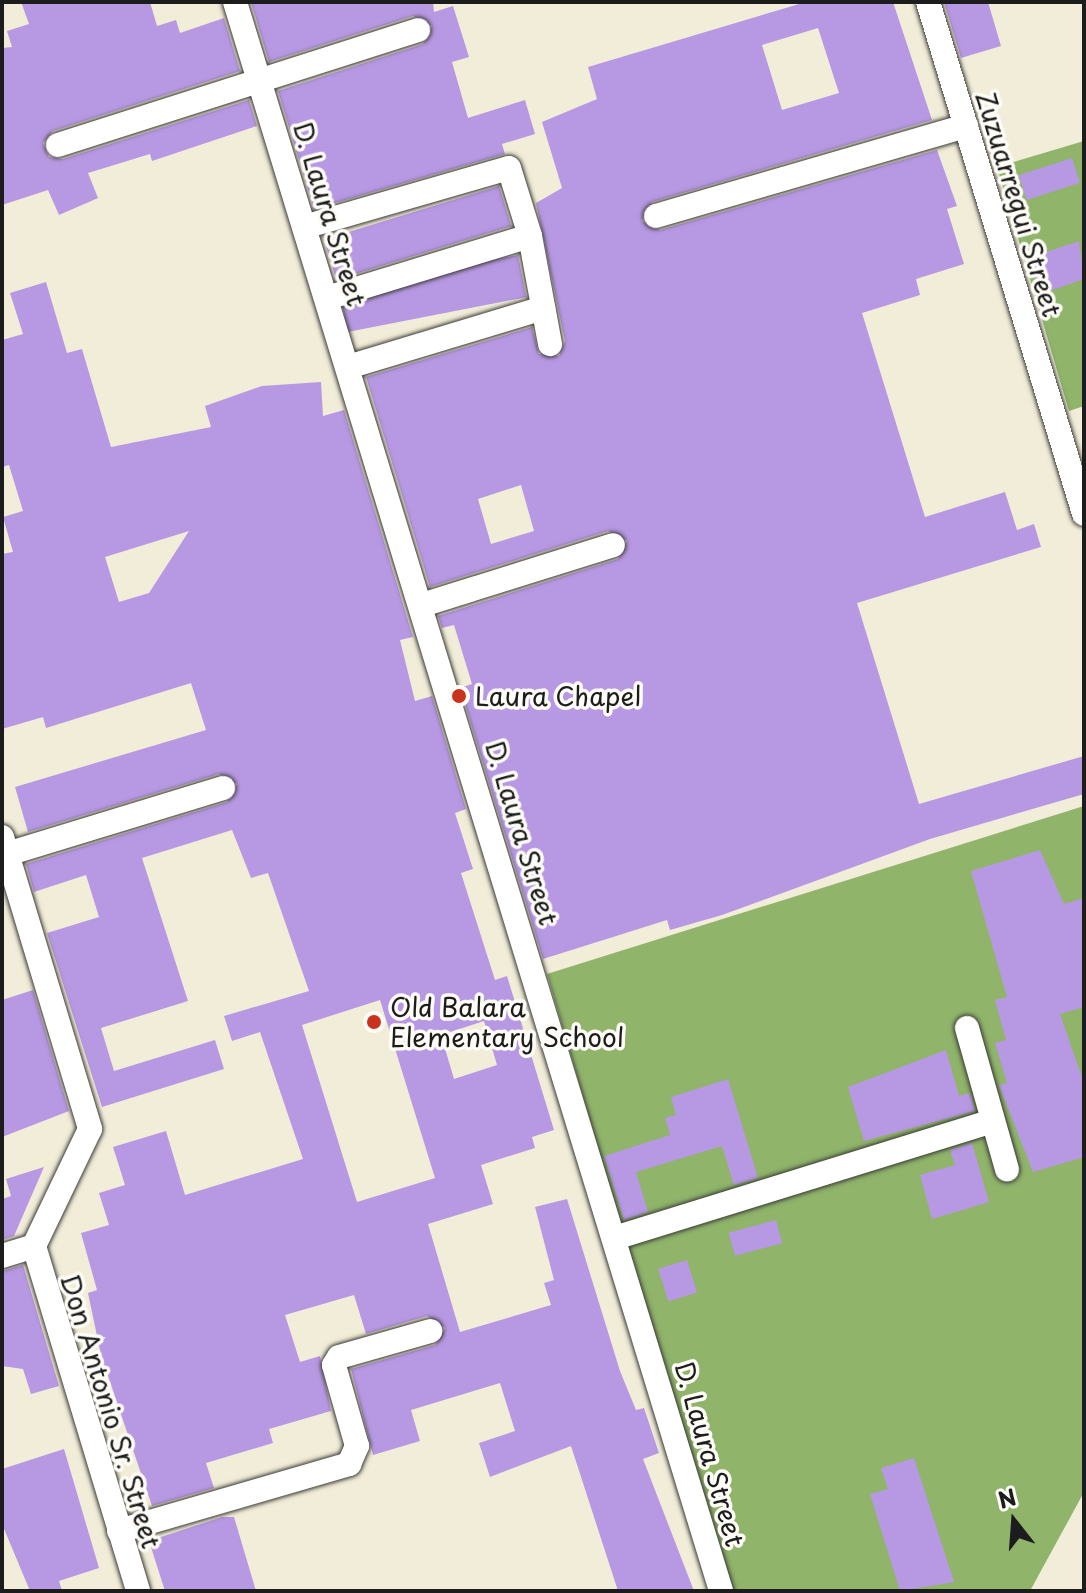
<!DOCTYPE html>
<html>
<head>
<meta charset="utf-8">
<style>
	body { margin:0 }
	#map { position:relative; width:1086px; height:1593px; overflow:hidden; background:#f1edd8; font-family:"Playpen Sans",sans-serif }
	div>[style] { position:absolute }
	.forest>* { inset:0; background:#8fb46a }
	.building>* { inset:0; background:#b799e3; transform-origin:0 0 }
	.roads { filter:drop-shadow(0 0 2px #3c3b38) drop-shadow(0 0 2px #3c3b38) }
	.street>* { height:24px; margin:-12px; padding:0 12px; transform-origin:12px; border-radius:12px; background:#fff }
	.dots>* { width:22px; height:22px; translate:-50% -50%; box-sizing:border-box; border:4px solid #fdfcf7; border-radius:50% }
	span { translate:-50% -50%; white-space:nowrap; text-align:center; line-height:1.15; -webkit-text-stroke:7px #fdfcf7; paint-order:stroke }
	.street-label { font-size:26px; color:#1c1c1c }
	.poi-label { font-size:26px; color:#1c1c1c }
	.left { translate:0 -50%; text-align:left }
	.frame { position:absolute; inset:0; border:4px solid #1c1c1c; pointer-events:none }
	.north { position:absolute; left:974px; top:1481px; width:80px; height:80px; -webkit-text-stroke:6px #fdfcf7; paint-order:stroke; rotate:343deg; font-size:22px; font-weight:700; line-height:32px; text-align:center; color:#1c1c1c }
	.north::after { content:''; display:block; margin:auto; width:28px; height:36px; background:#1c1c1c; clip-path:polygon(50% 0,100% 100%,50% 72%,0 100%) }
</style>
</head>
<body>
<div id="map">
	<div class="forest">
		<div style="clip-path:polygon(1084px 141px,1084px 406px,1069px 411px,997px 167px)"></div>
		<div style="clip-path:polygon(1084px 806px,1084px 1492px,1030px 1591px,728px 1591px,547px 974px)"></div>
	</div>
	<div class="building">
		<div style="clip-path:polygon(21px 2px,150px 2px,157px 26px,176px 20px,180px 33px,224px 18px,240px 71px,53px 131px,43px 143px,49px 157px,63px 159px,249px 100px,257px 126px,152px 161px,150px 154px,88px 173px,98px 198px,59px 215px,48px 190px,2px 205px,2px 48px,12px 47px,7px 31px,29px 24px)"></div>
		<div style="clip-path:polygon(251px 2px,433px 2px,434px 12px,453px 6px,469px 57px,452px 62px,468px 118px,525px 100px,535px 134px,502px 144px,505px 154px,314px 209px,278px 91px,423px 44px,432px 26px,413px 16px,269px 62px)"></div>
		<div style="clip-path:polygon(evenodd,806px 2px,893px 2px,932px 120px,652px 202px,642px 221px,660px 230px,937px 150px,957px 206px,947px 209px,964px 264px,916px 279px,920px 295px,862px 313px,925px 517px,1005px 492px,1017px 530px,1034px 524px,1041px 547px,857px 603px,919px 804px,1084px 756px,1084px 794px,930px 839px,722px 915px,670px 930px,667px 920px,543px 959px,460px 688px,472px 684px,454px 625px,442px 628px,438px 616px,618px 559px,627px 541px,608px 531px,430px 587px,366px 377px,532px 327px,539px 354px,559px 356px,565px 341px,536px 203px,562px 188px,542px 122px,597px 99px,588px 67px,806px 2px,818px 28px,839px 93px,782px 110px,762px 45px,818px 28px,806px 2px,521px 485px,534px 531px,491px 544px,478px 499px,521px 485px)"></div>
		<div style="clip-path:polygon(944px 2px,988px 2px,1001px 46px,961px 58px)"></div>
		<div style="left:1072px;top:158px;width:26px;height:56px;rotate:72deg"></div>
		<div style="left:499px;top:186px;width:42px;height:183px;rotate:73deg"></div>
		<div style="clip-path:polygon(1079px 241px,1084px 279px,1041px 294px,1029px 258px)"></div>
		<div style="left:518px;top:255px;width:43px;height:182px;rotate:79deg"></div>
		<div style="clip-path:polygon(evenodd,46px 282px,67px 353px,82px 349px,111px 447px,211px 427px,205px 406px,262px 386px,321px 382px,323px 416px,344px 410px,413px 637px,400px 640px,415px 701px,432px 696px,466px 809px,455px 813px,473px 869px,461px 873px,495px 980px,507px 976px,554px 1130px,532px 1137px,535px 1148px,481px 1165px,493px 1204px,428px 1224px,460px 1332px,551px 1305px,544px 1283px,554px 1280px,535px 1207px,567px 1199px,620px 1371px,636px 1410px,644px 1408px,659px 1453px,643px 1459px,694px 1591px,618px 1591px,571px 1446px,490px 1477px,479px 1443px,515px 1431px,500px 1383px,411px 1410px,420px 1441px,373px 1455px,351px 1369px,435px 1345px,445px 1328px,427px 1316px,366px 1334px,354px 1295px,285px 1315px,300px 1362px,320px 1356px,331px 1411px,269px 1429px,273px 1443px,206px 1463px,214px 1488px,152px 1506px,101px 1355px,88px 1293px,97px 1290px,81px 1233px,109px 1225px,99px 1193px,125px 1185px,113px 1147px,166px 1131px,185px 1195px,303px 1159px,260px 1032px,232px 1041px,224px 1016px,309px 991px,268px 873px,251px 878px,232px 830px,142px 858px,188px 1001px,101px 1028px,114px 1071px,215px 1040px,224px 1069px,102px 1107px,47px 933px,99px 917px,86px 875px,34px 892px,26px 864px,227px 802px,237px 784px,219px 774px,28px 832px,15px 787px,206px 730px,191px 683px,46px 728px,43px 717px,2px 729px,2px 554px,13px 552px,3px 517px,23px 511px,9px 465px,2px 467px,2px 340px,23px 334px,10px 293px,46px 282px,189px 531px,149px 593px,119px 602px,105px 557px,189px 531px,46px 282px,380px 1000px,435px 1178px,357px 1202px,302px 1025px,380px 1000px,46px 282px,484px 1021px,497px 1065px,454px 1079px,441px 1035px,484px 1021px)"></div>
		<div style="clip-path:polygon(1040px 850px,1064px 904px,1084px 898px,1084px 1007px,1060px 1014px,1084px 1083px,1084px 1157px,1033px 1172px,999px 1085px,1007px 1083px,995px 1043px,1006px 1040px,995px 1000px,1007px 997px,971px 871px)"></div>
		<div style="clip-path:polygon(33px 990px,69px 1111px,2px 1137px,2px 1000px)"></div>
		<div style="clip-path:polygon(946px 1050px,959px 1096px,970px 1093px,975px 1111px,864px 1141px,848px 1087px)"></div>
		<div style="clip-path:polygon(728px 1079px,758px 1178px,734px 1185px,722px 1146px,636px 1172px,648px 1212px,624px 1220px,604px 1156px,670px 1135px,665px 1118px,676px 1115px,671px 1097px)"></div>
		<div style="clip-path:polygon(972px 1143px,989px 1202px,932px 1219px,920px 1175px,955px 1165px,950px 1150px)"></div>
		<div style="clip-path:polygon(44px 1167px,14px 1236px,2px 1240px,2px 1199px,11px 1196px,6px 1179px)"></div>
		<div style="left:776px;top:1220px;width:24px;height:49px;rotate:75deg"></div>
		<div style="left:687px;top:1260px;width:34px;height:30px;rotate:73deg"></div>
		<div style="clip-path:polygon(23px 1265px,59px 1386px,31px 1394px,23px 1369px,2px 1366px,2px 1271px)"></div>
		<div style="clip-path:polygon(64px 1449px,99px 1568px,59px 1581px,62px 1591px,30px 1591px,2px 1524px,2px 1469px)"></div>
		<div style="clip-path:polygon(914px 1458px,954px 1582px,900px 1591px,870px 1494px,888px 1489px,881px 1468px)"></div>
		<div style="clip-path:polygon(222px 1517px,234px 1517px,256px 1591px,165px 1591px,149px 1541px)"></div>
	</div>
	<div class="roads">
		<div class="street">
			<div style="left:235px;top:2px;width:1662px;rotate:72.99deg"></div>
			<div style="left:928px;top:2px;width:535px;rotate:73.05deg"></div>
			<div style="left:58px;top:145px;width:378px;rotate:-17.7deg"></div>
			<div style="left:656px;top:216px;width:323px;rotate:-16.2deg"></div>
			<div style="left:304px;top:227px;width:213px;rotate:-16.1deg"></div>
			<div style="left:509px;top:168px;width:71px;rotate:72.8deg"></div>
			<div style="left:327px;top:298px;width:212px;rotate:-17deg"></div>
			<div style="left:530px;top:236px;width:110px;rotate:79.5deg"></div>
			<div style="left:348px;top:367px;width:204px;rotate:-16.8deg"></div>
			<div style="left:422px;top:605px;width:200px;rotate:-17.4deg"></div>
			<div style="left:2px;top:837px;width:305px;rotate:73.2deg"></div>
			<div style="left:90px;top:1129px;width:130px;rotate:115.6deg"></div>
			<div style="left:7px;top:854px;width:226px;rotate:-17deg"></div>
			<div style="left:967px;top:1028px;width:147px;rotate:74.2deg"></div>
			<div style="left:618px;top:1237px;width:392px;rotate:-17.2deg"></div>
			<div style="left:34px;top:1246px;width:360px;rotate:73.2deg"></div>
			<div style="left:2px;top:1256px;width:34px;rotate:-17deg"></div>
			<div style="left:119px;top:1531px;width:240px;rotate:-16.2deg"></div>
			<div style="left:349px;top:1464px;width:20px;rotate:-66deg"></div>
			<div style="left:357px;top:1446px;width:84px;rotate:-105.9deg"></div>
			<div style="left:334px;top:1365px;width:9px;rotate:-58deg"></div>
			<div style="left:339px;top:1357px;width:95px;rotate:-15.9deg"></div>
		</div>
	</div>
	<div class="dots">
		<div style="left:459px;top:696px;background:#c8321e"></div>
		<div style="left:374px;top:1022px;background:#c8321e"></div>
	</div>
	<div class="street-label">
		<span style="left:1019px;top:204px;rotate:73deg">Zuzuarregui Street</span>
		<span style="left:330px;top:214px;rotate:73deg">D. Laura Street</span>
		<span style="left:522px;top:833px;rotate:73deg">D. Laura Street</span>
		<span style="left:111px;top:1411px;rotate:73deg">Don Antonio Sr. Street</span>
		<span style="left:710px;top:1454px;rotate:74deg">D. Laura Street</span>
	</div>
	<div class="poi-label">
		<span class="left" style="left:475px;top:696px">Laura Chapel</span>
		<span class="left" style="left:390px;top:1022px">Old Balara<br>Elementary School</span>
	</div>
	<div class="frame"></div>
	<div class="north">N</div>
</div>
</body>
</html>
